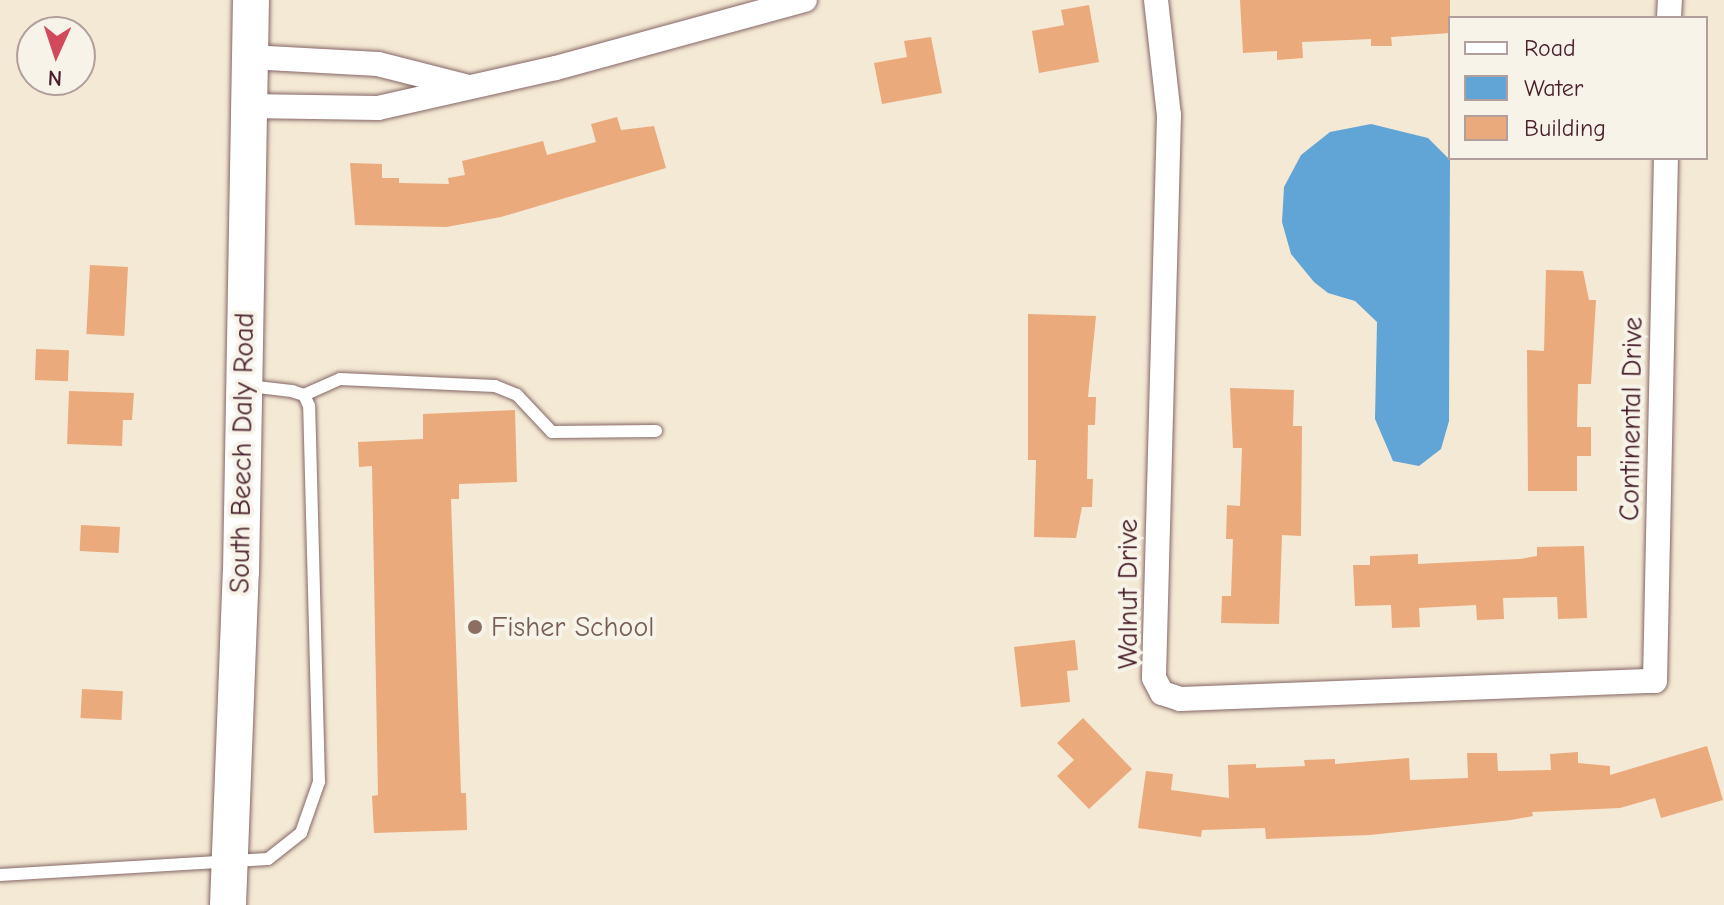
<!DOCTYPE html>
<html>
<head>
<meta charset="utf-8">
<style>
	body { margin:0 }
	#map { position:relative; width:1724px; height:905px; overflow:hidden; background:#f4e9d4; font-family:"Comic Neue",sans-serif }
	div>[style] { position:absolute }
	.water>* { inset:0; background:#60a5d5 }
	.building>* { inset:0; background:#eaaa7c; transform-origin:0 0 }
	.roads { filter:drop-shadow(0 0 2px #866666) drop-shadow(0 0 2px #866666) }
	.lane>* { height:12px; margin:-6px; padding:0 6px; transform-origin:6px; border-radius:6px; background:#fff }
	.street>* { height:24px; margin:-12px; padding:0 12px; transform-origin:12px; border-radius:12px; background:#fff }
	.secondary>* { height:36px; margin:-18px; padding:0 18px; transform-origin:18px; border-radius:18px; background:#fff }
	.dots>* { width:22px; height:22px; translate:-50% -50%; box-sizing:border-box; border:4px solid #f7f3e8; border-radius:50% }
	span { translate:-50% -50%; white-space:nowrap; text-align:center; line-height:1.15; -webkit-text-stroke:8px #f7f3e8; paint-order:stroke }
	.street-label { font-size:28px; color:#4a1f2b }
	.education-label { font-size:28px; color:#785e54 }
	.left { translate:0 -50%; text-align:left }
	.legend { position:absolute; left:1448px; top:16px; width:260px; height:144px; box-sizing:border-box; background:#f7f3e8; border:2px solid #b29e9c; margin:0; padding:10px 14px; list-style:none; font-size:24px; color:#4a1f2b }
	.legend li { display:flex; align-items:center; gap:16px; height:40px }
	.legend b { width:40px; border:2px solid #b29e9c }
	.north { position:absolute; left:16px; top:16px; width:80px; height:80px; box-sizing:border-box; background:#f7f3e8; border:2px solid #b29e9c; border-radius:50%; rotate:183deg; font-size:22px; font-weight:700; line-height:32px; text-align:center; color:#4a1f2b }
	.north::after { content:''; display:block; margin:auto; width:28px; height:36px; background:#d1495b; clip-path:polygon(50% 0,100% 100%,50% 72%,0 100%) }
</style>
</head>
<body>
<div id="map">
	<div class="water">
		<div style="clip-path:polygon(1371px 124px,1428px 138px,1450px 160px,1449px 421px,1441px 449px,1419px 466px,1393px 461px,1375px 419px,1377px 322px,1355px 301px,1328px 293px,1314px 282px,1291px 254px,1282px 222px,1284px 187px,1301px 155px,1330px 132px)"></div>
	</div>
	<div class="building">
		<div style="clip-path:polygon(1240px 0,1450px 0,1450px 33px,1391px 37px,1392px 46px,1371px 46px,1371px 39px,1302px 42px,1303px 58px,1277px 60px,1277px 51px,1243px 53px)"></div>
		<div style="clip-path:polygon(1089px 5px,1099px 62px,1039px 73px,1032px 31px,1064px 25px,1061px 10px)"></div>
		<div style="clip-path:polygon(931px 37px,942px 93px,882px 104px,874px 63px,907px 57px,904px 41px)"></div>
		<div style="clip-path:polygon(617px 117px,621px 130px,654px 126px,666px 168px,501px 217px,446px 227px,355px 225px,350px 163px,382px 164px,382px 178px,399px 178px,399px 183px,449px 184px,448px 178px,465px 175px,462px 161px,543px 141px,547px 155px,596px 142px,591px 124px)"></div>
		<div style="left:90px;top:265px;width:38px;height:69px;rotate:3deg"></div>
		<div style="clip-path:polygon(1546px 270px,1583px 271px,1589px 300px,1596px 300px,1591px 384px,1578px 384px,1577px 427px,1591px 427px,1591px 456px,1577px 456px,1577px 491px,1528px 491px,1527px 350px,1544px 351px)"></div>
		<div style="clip-path:polygon(1028px 314px,1096px 316px,1088px 397px,1096px 397px,1095px 425px,1088px 425px,1087px 479px,1093px 479px,1092px 507px,1082px 507px,1076px 538px,1034px 537px,1036px 460px,1028px 460px)"></div>
		<div style="left:36px;top:349px;width:33px;height:31px;rotate:2deg"></div>
		<div style="clip-path:polygon(1230px 388px,1294px 390px,1293px 426px,1302px 426px,1301px 536px,1282px 535px,1279px 624px,1221px 623px,1222px 596px,1231px 596px,1233px 539px,1226px 539px,1227px 505px,1240px 506px,1242px 448px,1233px 448px)"></div>
		<div style="clip-path:polygon(69px 391px,134px 393px,132px 420px,123px 420px,122px 446px,67px 444px)"></div>
		<div style="clip-path:polygon(515px 410px,517px 482px,459px 484px,459px 499px,451px 499px,461px 793px,466px 793px,467px 830px,374px 833px,372px 796px,378px 795px,372px 466px,359px 467px,358px 442px,423px 439px,423px 414px)"></div>
		<div style="left:81px;top:525px;width:39px;height:26px;rotate:3deg"></div>
		<div style="clip-path:polygon(1584px 546px,1587px 618px,1558px 619px,1557px 597px,1503px 598px,1504px 619px,1477px 620px,1476px 605px,1419px 608px,1420px 627px,1392px 628px,1391px 605px,1355px 606px,1353px 565px,1370px 565px,1370px 556px,1418px 554px,1418px 564px,1520px 559px,1537px 556px,1537px 547px)"></div>
		<div style="clip-path:polygon(1075px 640px,1078px 670px,1067px 671px,1070px 702px,1021px 707px,1014px 647px)"></div>
		<div style="left:82px;top:689px;width:41px;height:29px;rotate:3deg"></div>
		<div style="clip-path:polygon(1083px 718px,1132px 769px,1089px 809px,1057px 776px,1074px 760px,1057px 743px)"></div>
		<div style="clip-path:polygon(1707px 746px,1723px 800px,1661px 818px,1655px 798px,1620px 808px,1532px 812px,1533px 816px,1511px 820px,1370px 835px,1266px 839px,1265px 828px,1202px 830px,1201px 837px,1138px 828px,1146px 771px,1173px 774px,1171px 790px,1229px 798px,1228px 765px,1256px 764px,1256px 768px,1305px 766px,1304px 760px,1335px 759px,1335px 764px,1409px 758px,1410px 780px,1468px 778px,1467px 753px,1497px 753px,1498px 771px,1551px 770px,1550px 754px,1578px 752px,1578px 763px,1610px 766px,1610px 775px)"></div>
	</div>
	<div class="roads">
		<div class="lane">
			<div style="left:304px;top:395px;width:39px;rotate:-24deg"></div>
			<div style="left:340px;top:379px;width:155px;rotate:2.6deg"></div>
			<div style="left:495px;top:386px;width:24px;rotate:22deg"></div>
			<div style="left:517px;top:395px;width:51px;rotate:46.6deg"></div>
			<div style="left:552px;top:432px;width:104px;rotate:-0.6deg"></div>
			<div style="left:0;top:875px;width:268px;rotate:-3.4deg"></div>
			<div style="left:268px;top:859px;width:42px;rotate:-38.2deg"></div>
			<div style="left:301px;top:833px;width:54px;rotate:-70.6deg"></div>
			<div style="left:319px;top:782px;width:376px;rotate:-91.5deg"></div>
			<div style="left:309px;top:406px;width:12px;rotate:-114deg"></div>
			<div style="left:304px;top:395px;width:13px;rotate:-162deg"></div>
			<div style="left:292px;top:391px;width:43px;rotate:-173.4deg"></div>
		</div>
		<div class="street">
			<div style="left:1156px;top:0;width:116px;rotate:83.6deg"></div>
			<div style="left:1169px;top:115px;width:563px;rotate:91.53deg"></div>
			<div style="left:1154px;top:678px;width:17px;rotate:62deg"></div>
			<div style="left:1162px;top:693px;width:19px;rotate:18deg"></div>
			<div style="left:1180px;top:699px;width:475px;rotate:-2.2deg"></div>
			<div style="left:1655px;top:681px;width:523px;rotate:-88.8deg"></div>
			<div style="left:1669px;top:18px;width:18px;rotate:-87deg"></div>
			<div style="left:249px;top:57px;width:129px;rotate:3.1deg"></div>
			<div style="left:378px;top:64px;width:89px;rotate:14.3deg"></div>
			<div style="left:247px;top:106px;width:131px;rotate:0.9deg"></div>
			<div style="left:378px;top:108px;width:182px;rotate:-12.7deg"></div>
			<div style="left:556px;top:68px;width:258px;rotate:-15.3deg"></div>
		</div>
		<div class="secondary">
			<div style="left:228px;top:905px;width:333px;rotate:-87.8deg"></div>
			<div style="left:241px;top:572px;width:572px;rotate:-89deg"></div>
		</div>
	</div>
	<div class="dots">
		<div style="left:475px;top:627px;background:#8d6e63"></div>
	</div>
	<div class="street-label">
		<span style="left:1631px;top:419px;rotate:-89deg">Continental Drive</span>
		<span style="left:242px;top:453px;rotate:-89deg">South Beech Daly Road</span>
		<span style="left:1128px;top:594px;rotate:-90deg">Walnut Drive</span>
	</div>
	<div class="education-label">
		<span class="left" style="left:491px;top:627px">Fisher School</span>
	</div>
	<ul class="legend">
	<li><b style="height:10px;background:#fff"></b>Road</li>
	<li><b style="height:22px;background:#60a5d5"></b>Water</li>
	<li><b style="height:22px;background:#eaaa7c"></b>Building</li>
	</ul>
	<div class="north">N</div>
</div>
</body>
</html>
